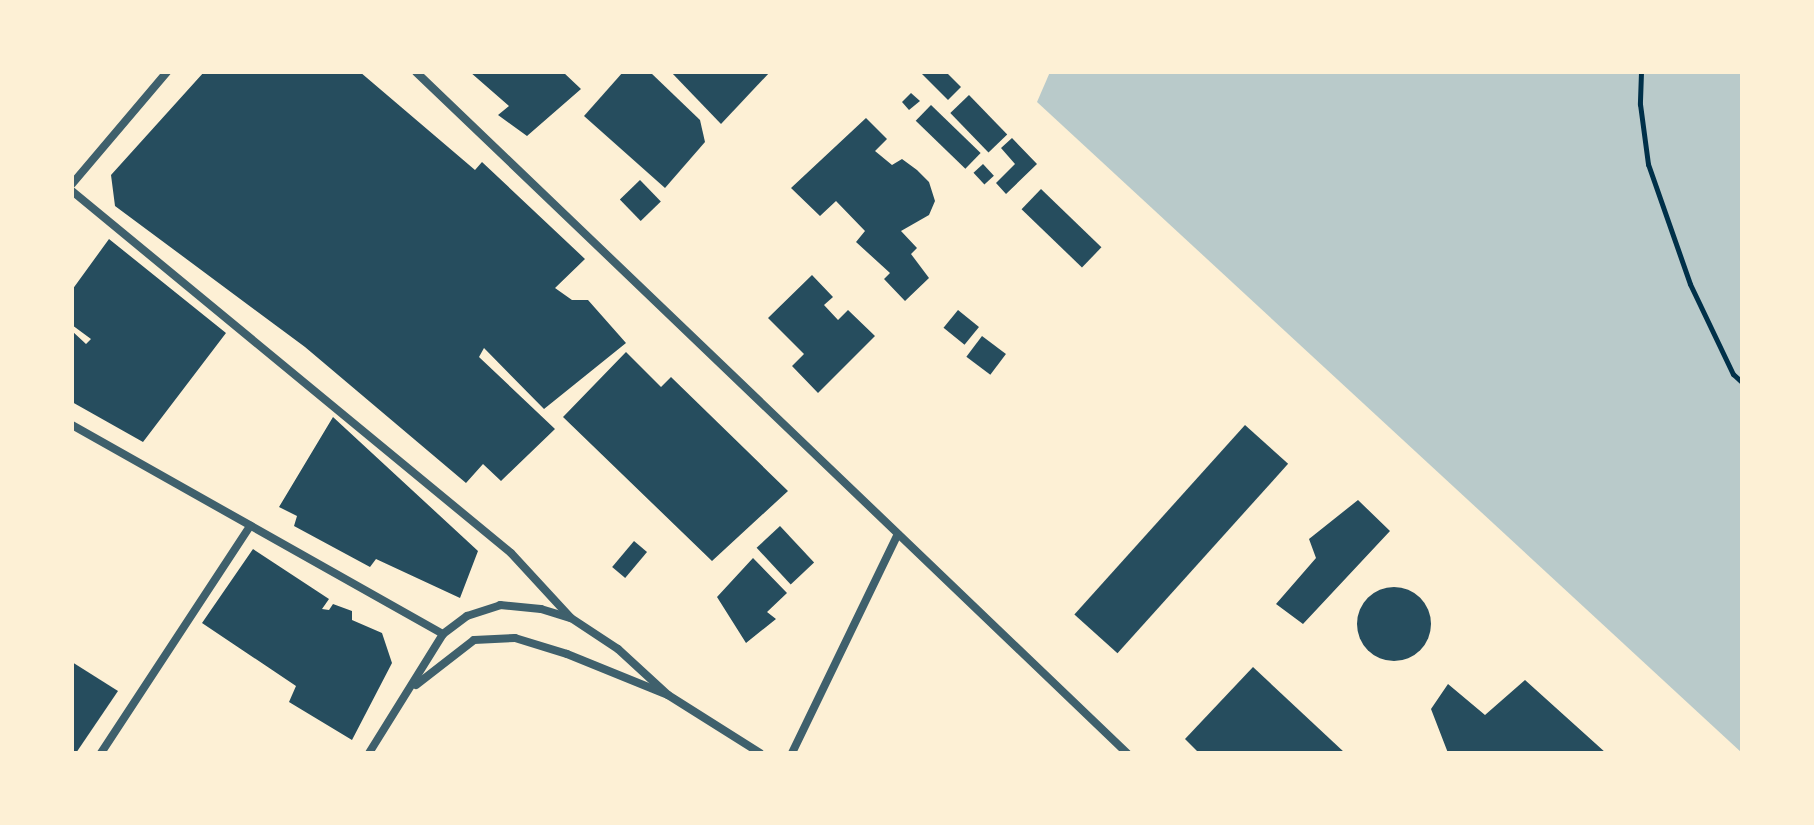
<!DOCTYPE html>
<html>
<head>
<meta charset="utf-8">
<style>
	body { margin:0 }
	#map { position:relative; width:1814px; height:825px; overflow:hidden; background:#fdf0d5; font-family:"Fira Sans Condensed",sans-serif }
	div>[style] { position:absolute }
	.green>* { inset:0; background:#b9caca }
	.building>* { inset:0; background:#264d5e; transform-origin:0 0 }
	.round { border-radius:50% }
	.path>* { height:5px; margin:-2.5px; padding:0 2.5px; transform-origin:2.5px; border-radius:2.5px; background:#003049 }
	.minor>* { height:8px; margin:-4px; padding:0 4px; transform-origin:4px; border-radius:4px; background:#3f606c }
	span { translate:-50% -50%; white-space:nowrap; text-align:center; line-height:1.15; -webkit-text-stroke:8px #fdf0d5; paint-order:stroke }
	.frame { position:absolute; inset:0; border:74px solid #fdf0d5; pointer-events:none }
</style>
</head>
<body>
<div id="map">
	<div class="green">
		<div style="clip-path:polygon(1050px 72px,1742px 72px,1742px 753px,1037px 102px)"></div>
	</div>
	<div class="building">
		<div style="clip-path:polygon(204px 72px,360px 72px,475px 170px,482px 162px,585px 259px,555px 288px,572px 300px,588px 300px,626px 343px,544px 409px,484px 348px,479px 357px,555px 429px,501px 481px,483px 464px,466px 483px,305px 347px,115px 206px,111px 175px)"></div>
		<div style="clip-path:polygon(470px 72px,563px 72px,581px 89px,527px 136px,498px 115px,509px 106px)"></div>
		<div style="clip-path:polygon(623px 72px,650px 72px,700px 120px,705px 142px,665px 188px,584px 116px)"></div>
		<div style="clip-path:polygon(671px 72px,770px 72px,721px 124px)"></div>
		<div style="clip-path:polygon(920px 72px,946px 72px,961px 87px,948px 100px)"></div>
		<div style="clip-path:polygon(911px 93px,920px 101px,909px 110px,902px 102px)"></div>
		<div style="left:969px;top:95px;width:55px;height:26px;rotate:46deg"></div>
		<div style="left:931px;top:105px;width:69px;height:22px;rotate:44deg"></div>
		<div style="clip-path:polygon(866px 118px,887px 139px,875px 151px,892px 165px,902px 159px,917px 170px,929px 182px,935px 201px,929px 215px,901px 231px,917px 248px,911px 254px,929px 278px,905px 301px,884px 279px,890px 273px,856px 242px,865px 231px,836px 201px,820px 216px,791px 188px)"></div>
		<div style="clip-path:polygon(1012px 138px,1037px 164px,1006px 194px,996px 183px,1015px 164px,1001px 148px)"></div>
		<div style="left:983px;top:164px;width:16px;height:13px;rotate:47deg"></div>
		<div style="left:640px;top:180px;width:30px;height:28px;rotate:46deg"></div>
		<div style="left:1041px;top:189px;width:84px;height:28px;rotate:44deg"></div>
		<div style="clip-path:polygon(109px 239px,226px 333px,143px 442px,72px 402px,72px 331px,86px 344px,91px 339px,72px 325px,72px 290px)"></div>
		<div style="clip-path:polygon(812px 275px,833px 297px,824px 305px,838px 320px,848px 310px,875px 336px,818px 393px,792px 366px,804px 354px,768px 318px)"></div>
		<div style="left:958px;top:310px;width:27px;height:23px;rotate:39deg"></div>
		<div style="left:982px;top:336px;width:30px;height:26px;rotate:37deg"></div>
		<div style="clip-path:polygon(626px 352px,661px 387px,671px 377px,788px 491px,712px 561px,563px 417px)"></div>
		<div style="clip-path:polygon(333px 417px,478px 551px,460px 598px,376px 559px,370px 567px,294px 526px,297px 516px,279px 507px)"></div>
		<div style="left:1245px;top:425px;width:58px;height:255px;rotate:42deg"></div>
		<div style="clip-path:polygon(1358px 500px,1390px 531px,1303px 624px,1276px 604px,1316px 558px,1309px 539px)"></div>
		<div style="left:780px;top:526px;width:50px;height:32px;rotate:47deg"></div>
		<div style="left:634px;top:541px;width:17px;height:34px;rotate:40deg"></div>
		<div style="clip-path:polygon(253px 549px,329px 599px,322px 609px,329px 610px,333px 604px,352px 611px,352px 620px,382px 633px,392px 663px,352px 740px,289px 702px,296px 686px,202px 623px)"></div>
		<div style="clip-path:polygon(753px 558px,787px 593px,767px 612px,776px 619px,746px 643px,717px 597px)"></div>
		<div class="round" style="left:1357px;top:587px;width:74px;height:74px"></div>
		<div style="clip-path:polygon(72px 662px,118px 691px,76px 753px,72px 753px)"></div>
		<div style="clip-path:polygon(1253px 667px,1345px 753px,1199px 753px,1185px 739px)"></div>
		<div style="clip-path:polygon(1525px 680px,1606px 753px,1448px 753px,1431px 709px,1448px 684px,1485px 715px)"></div>
	</div>
	<div class="path">
		<div style="left:1641px;top:72px;width:32px;rotate:92deg"></div>
		<div style="left:1640px;top:104px;width:61px;rotate:82.4deg"></div>
		<div style="left:1648px;top:164px;width:127px;rotate:70.7deg"></div>
		<div style="left:1690px;top:284px;width:100px;rotate:64.5deg"></div>
		<div style="left:1733px;top:374px;width:12px;rotate:42deg"></div>
	</div>
	<div class="minor">
		<div style="left:416px;top:72px;width:985px;rotate:43.77deg"></div>
		<div style="left:72px;top:184px;width:147px;rotate:-49.7deg"></div>
		<div style="left:72px;top:191px;width:569px;rotate:39.51deg"></div>
		<div style="left:511px;top:553px;width:88px;rotate:47.3deg"></div>
		<div style="left:72px;top:425px;width:426px;rotate:29.4deg"></div>
		<div style="left:416px;top:685px;width:73px;rotate:-37.8deg"></div>
		<div style="left:474px;top:640px;width:41px;rotate:-2.8deg"></div>
		<div style="left:515px;top:638px;width:54px;rotate:17.1deg"></div>
		<div style="left:567px;top:654px;width:109px;rotate:22.1deg"></div>
		<div style="left:668px;top:695px;width:109px;rotate:32.2deg"></div>
		<div style="left:101px;top:753px;width:272px;rotate:-56.7deg"></div>
		<div style="left:369px;top:753px;width:140px;rotate:-58.1deg"></div>
		<div style="left:443px;top:634px;width:30px;rotate:-37deg"></div>
		<div style="left:467px;top:616px;width:35px;rotate:-18deg"></div>
		<div style="left:500px;top:605px;width:41px;rotate:5.6deg"></div>
		<div style="left:541px;top:609px;width:31px;rotate:17deg"></div>
		<div style="left:571px;top:618px;width:56px;rotate:33.4deg"></div>
		<div style="left:618px;top:649px;width:68px;rotate:42.6deg"></div>
		<div style="left:792px;top:753px;width:243px;rotate:-64.2deg"></div>
	</div>
	<div class="frame"></div>
</div>
</body>
</html>
